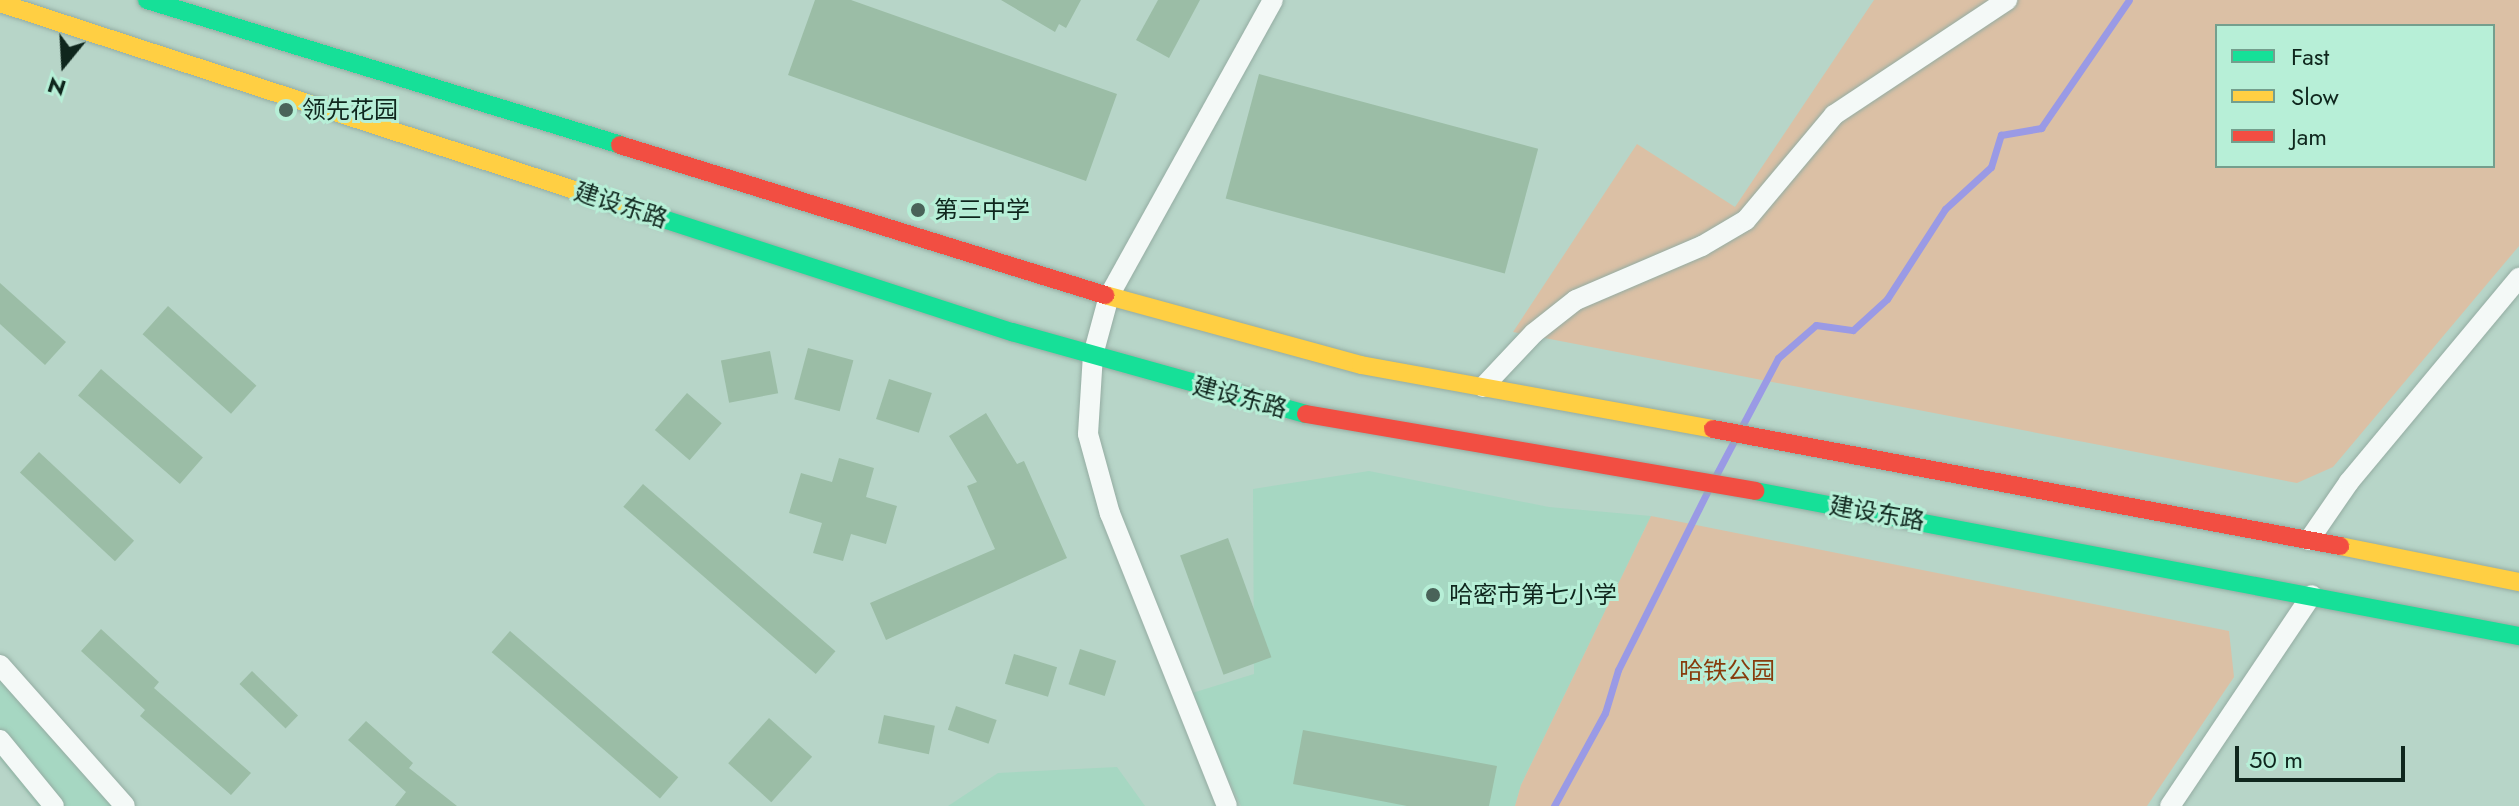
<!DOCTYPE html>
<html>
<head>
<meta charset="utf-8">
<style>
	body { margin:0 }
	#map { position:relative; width:2519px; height:806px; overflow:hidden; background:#b7d5c8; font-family:Jost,"Noto Sans SC",sans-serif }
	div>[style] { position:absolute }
	.built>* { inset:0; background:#a6d7c2 }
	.green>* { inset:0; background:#dbc0a5 }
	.stream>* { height:7px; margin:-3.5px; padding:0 3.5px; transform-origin:3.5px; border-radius:3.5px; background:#9a9ae5 }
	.building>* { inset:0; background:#9bbda6; transform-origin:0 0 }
	.roads { filter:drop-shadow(0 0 2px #94aca2) drop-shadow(0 0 2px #94aca2) }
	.street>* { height:20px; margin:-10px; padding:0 10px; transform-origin:10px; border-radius:10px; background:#f4f9f7 }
	.fast>* { height:18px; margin:-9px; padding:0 9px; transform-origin:9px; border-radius:9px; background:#16e098 }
	.slow>* { height:18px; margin:-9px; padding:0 9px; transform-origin:9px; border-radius:9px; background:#ffcf43 }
	.jam>* { height:18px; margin:-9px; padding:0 9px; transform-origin:9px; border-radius:9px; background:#f24e42 }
	.dots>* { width:22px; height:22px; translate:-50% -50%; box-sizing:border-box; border:4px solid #b7efd7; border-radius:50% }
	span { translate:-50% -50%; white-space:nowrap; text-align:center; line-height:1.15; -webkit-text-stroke:6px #b7efd7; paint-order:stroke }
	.poi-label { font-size:24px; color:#0f261d }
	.left { translate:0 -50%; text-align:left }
	.street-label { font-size:24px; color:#0f261d }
	.park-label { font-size:24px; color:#873c0d }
	.legend { position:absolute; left:2215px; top:24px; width:280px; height:144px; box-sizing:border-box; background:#b7efd7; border:2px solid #749f8d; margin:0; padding:10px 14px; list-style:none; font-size:24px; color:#0f261d }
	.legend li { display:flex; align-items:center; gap:16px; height:40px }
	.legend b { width:40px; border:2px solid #749f8d }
	.north { position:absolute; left:24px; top:24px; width:80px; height:80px; -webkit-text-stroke:6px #b7efd7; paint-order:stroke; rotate:198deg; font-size:22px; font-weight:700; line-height:32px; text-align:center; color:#0f261d }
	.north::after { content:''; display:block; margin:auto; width:28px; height:36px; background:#0f261d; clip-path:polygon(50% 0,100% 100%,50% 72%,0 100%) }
	.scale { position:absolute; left:2235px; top:746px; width:170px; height:36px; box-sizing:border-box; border:4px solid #0f261d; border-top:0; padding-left:10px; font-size:24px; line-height:28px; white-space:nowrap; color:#0f261d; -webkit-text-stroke:6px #b7efd7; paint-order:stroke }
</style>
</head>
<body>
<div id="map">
	<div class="built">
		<div style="clip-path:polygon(1369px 471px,1549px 507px,1651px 516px,1521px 785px,1515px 806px,1241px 806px,1189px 694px,1254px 674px,1253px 489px)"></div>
		<div style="clip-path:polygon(0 658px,128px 806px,38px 806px,0 759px)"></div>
		<div style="clip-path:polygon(1117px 767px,1145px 806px,948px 806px,998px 773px)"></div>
	</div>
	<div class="green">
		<div style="clip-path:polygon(evenodd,1874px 0,2519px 0,2519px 246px,2333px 467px,2297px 483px,1513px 332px,1637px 144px,1735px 207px,1874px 0,2217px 26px,2493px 26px,2493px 166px,2217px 166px,2217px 26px)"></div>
		<div style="clip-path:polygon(1651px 516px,2229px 631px,2234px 677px,2147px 806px,1515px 806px,1521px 785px)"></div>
	</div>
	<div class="stream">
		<div style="left:1741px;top:428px;width:79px;rotate:-62.1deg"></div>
		<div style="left:1778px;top:358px;width:50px;rotate:-41deg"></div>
		<div style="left:1816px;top:325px;width:37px;rotate:8deg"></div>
		<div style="left:1853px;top:330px;width:46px;rotate:-42.4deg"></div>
		<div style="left:1887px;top:299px;width:107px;rotate:-57.2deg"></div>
		<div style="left:1945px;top:209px;width:62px;rotate:-42.4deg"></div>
		<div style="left:1991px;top:167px;width:34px;rotate:-73deg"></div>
		<div style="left:2001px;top:135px;width:41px;rotate:-9.9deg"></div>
		<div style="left:2041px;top:128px;width:155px;rotate:-55.5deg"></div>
		<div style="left:1715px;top:477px;width:43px;rotate:-62.2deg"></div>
		<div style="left:1554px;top:806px;width:106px;rotate:-61.3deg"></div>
		<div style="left:1605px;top:713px;width:45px;rotate:-73.2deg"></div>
		<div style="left:1618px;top:670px;width:203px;rotate:-63.4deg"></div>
	</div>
	<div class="building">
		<div style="clip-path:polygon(815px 0,851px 0,1117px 94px,1086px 181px,788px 75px)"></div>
		<div style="clip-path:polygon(1001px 0,1081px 0,1066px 28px,1059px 24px,1055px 32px)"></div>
		<div style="clip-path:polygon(1158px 0,1200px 0,1169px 58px,1136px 40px)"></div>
		<div style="left:1259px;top:74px;width:289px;height:129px;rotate:15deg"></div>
		<div style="clip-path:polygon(0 283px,66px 342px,45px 365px,0 324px)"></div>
		<div style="left:168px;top:306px;width:119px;height:38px;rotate:42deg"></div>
		<div style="left:808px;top:348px;width:47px;height:53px;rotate:15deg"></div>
		<div style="left:770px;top:351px;width:43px;height:50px;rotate:79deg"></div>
		<div style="left:101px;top:369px;width:135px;height:35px;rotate:41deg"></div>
		<div style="left:889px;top:379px;width:45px;height:42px;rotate:18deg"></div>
		<div style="left:687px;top:393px;width:46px;height:49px;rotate:41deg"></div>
		<div style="clip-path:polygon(986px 413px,1017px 464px,1024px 461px,1067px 558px,886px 640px,870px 603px,995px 549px,967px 486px,977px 482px,949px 436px)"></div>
		<div style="left:39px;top:452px;width:130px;height:28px;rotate:43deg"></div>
		<div style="clip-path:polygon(839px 458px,874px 468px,866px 497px,897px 506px,886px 544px,851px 534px,843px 561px,813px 553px,822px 523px,789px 513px,801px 473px,832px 482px)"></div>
		<div style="left:643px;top:484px;width:255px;height:30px;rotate:41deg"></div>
		<div style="left:1228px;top:538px;width:127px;height:51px;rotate:70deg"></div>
		<div style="clip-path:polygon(101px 629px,159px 682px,154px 688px,251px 773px,231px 795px,140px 716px,145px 710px,81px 651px)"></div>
		<div style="left:510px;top:631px;width:223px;height:28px;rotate:41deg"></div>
		<div style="left:1080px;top:649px;width:38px;height:37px;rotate:18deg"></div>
		<div style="left:1014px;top:654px;width:45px;height:31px;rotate:17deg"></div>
		<div style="left:252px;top:671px;width:64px;height:18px;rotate:44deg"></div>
		<div style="left:956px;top:706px;width:43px;height:25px;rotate:19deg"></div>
		<div style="left:884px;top:715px;width:52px;height:29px;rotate:12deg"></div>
		<div style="left:769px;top:718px;width:58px;height:61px;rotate:42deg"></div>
		<div style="clip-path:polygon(366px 721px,413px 763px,409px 768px,457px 806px,395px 806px,406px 792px,348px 740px)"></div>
		<div style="clip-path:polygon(1303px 730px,1497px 766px,1489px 806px,1407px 806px,1293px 784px)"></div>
	</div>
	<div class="roads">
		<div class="street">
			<div style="left:1483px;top:387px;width:74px;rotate:-46.6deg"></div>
			<div style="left:1534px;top:333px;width:53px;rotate:-38.2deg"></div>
			<div style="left:1576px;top:300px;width:137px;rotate:-23.2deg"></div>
			<div style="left:1702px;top:246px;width:51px;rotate:-30.6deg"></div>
			<div style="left:1746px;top:220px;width:137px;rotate:-50deg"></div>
			<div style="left:1834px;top:115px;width:208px;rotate:-33.6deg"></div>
			<div style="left:2309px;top:540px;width:70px;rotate:-55.4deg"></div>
			<div style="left:2349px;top:482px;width:266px;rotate:-50.2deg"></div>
			<div style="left:0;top:665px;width:188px;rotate:48.4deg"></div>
			<div style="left:0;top:740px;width:85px;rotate:50.7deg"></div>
			<div style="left:1227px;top:806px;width:315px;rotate:-111.8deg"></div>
			<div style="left:1110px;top:514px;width:83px;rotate:-105.4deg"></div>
			<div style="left:1088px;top:434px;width:79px;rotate:-86.4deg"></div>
			<div style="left:1093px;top:355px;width:61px;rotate:-74.8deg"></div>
			<div style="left:1109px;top:296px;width:338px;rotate:-61deg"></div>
			<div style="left:2170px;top:806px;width:254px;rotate:-56.1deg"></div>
		</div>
		<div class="fast">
			<div style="left:147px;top:0;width:495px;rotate:17deg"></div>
			<div style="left:645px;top:213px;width:386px;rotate:18deg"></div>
			<div style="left:1012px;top:332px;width:305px;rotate:15.6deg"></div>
			<div style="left:1755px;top:491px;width:778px;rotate:10.75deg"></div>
		</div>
		<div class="slow">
			<div style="left:0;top:3px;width:678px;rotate:18.03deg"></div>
			<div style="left:1105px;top:295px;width:265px;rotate:15.3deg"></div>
			<div style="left:1361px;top:365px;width:358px;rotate:10.3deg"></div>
			<div style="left:2340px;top:546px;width:183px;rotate:11.4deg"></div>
		</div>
		<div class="jam">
			<div style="left:620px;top:145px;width:508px;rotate:17.19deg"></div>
			<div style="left:1306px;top:414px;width:456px;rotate:9.7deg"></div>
			<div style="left:1713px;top:429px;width:638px;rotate:10.57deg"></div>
		</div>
	</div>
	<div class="dots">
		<div style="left:286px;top:110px;background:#4a6359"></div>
		<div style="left:918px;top:210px;background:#4a6359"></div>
		<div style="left:1433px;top:595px;background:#4a6359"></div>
	</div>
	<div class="poi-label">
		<span class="left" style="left:302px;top:110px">领先花园</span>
		<span class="left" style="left:934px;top:210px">第三中学</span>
		<span class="left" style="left:1449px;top:595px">哈密市第七小学</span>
	</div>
	<div class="street-label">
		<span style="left:621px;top:205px;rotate:18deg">建设东路</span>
		<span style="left:1240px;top:397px;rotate:15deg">建设东路</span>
		<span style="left:1877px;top:513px;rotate:10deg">建设东路</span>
	</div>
	<div class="park-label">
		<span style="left:1727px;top:671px">哈铁公园</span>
	</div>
	<ul class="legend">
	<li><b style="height:10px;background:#16e098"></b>Fast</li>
	<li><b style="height:10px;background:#ffcf43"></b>Slow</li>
	<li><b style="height:10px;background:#f24e42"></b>Jam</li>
	</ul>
	<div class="north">N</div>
	<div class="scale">50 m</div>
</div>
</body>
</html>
